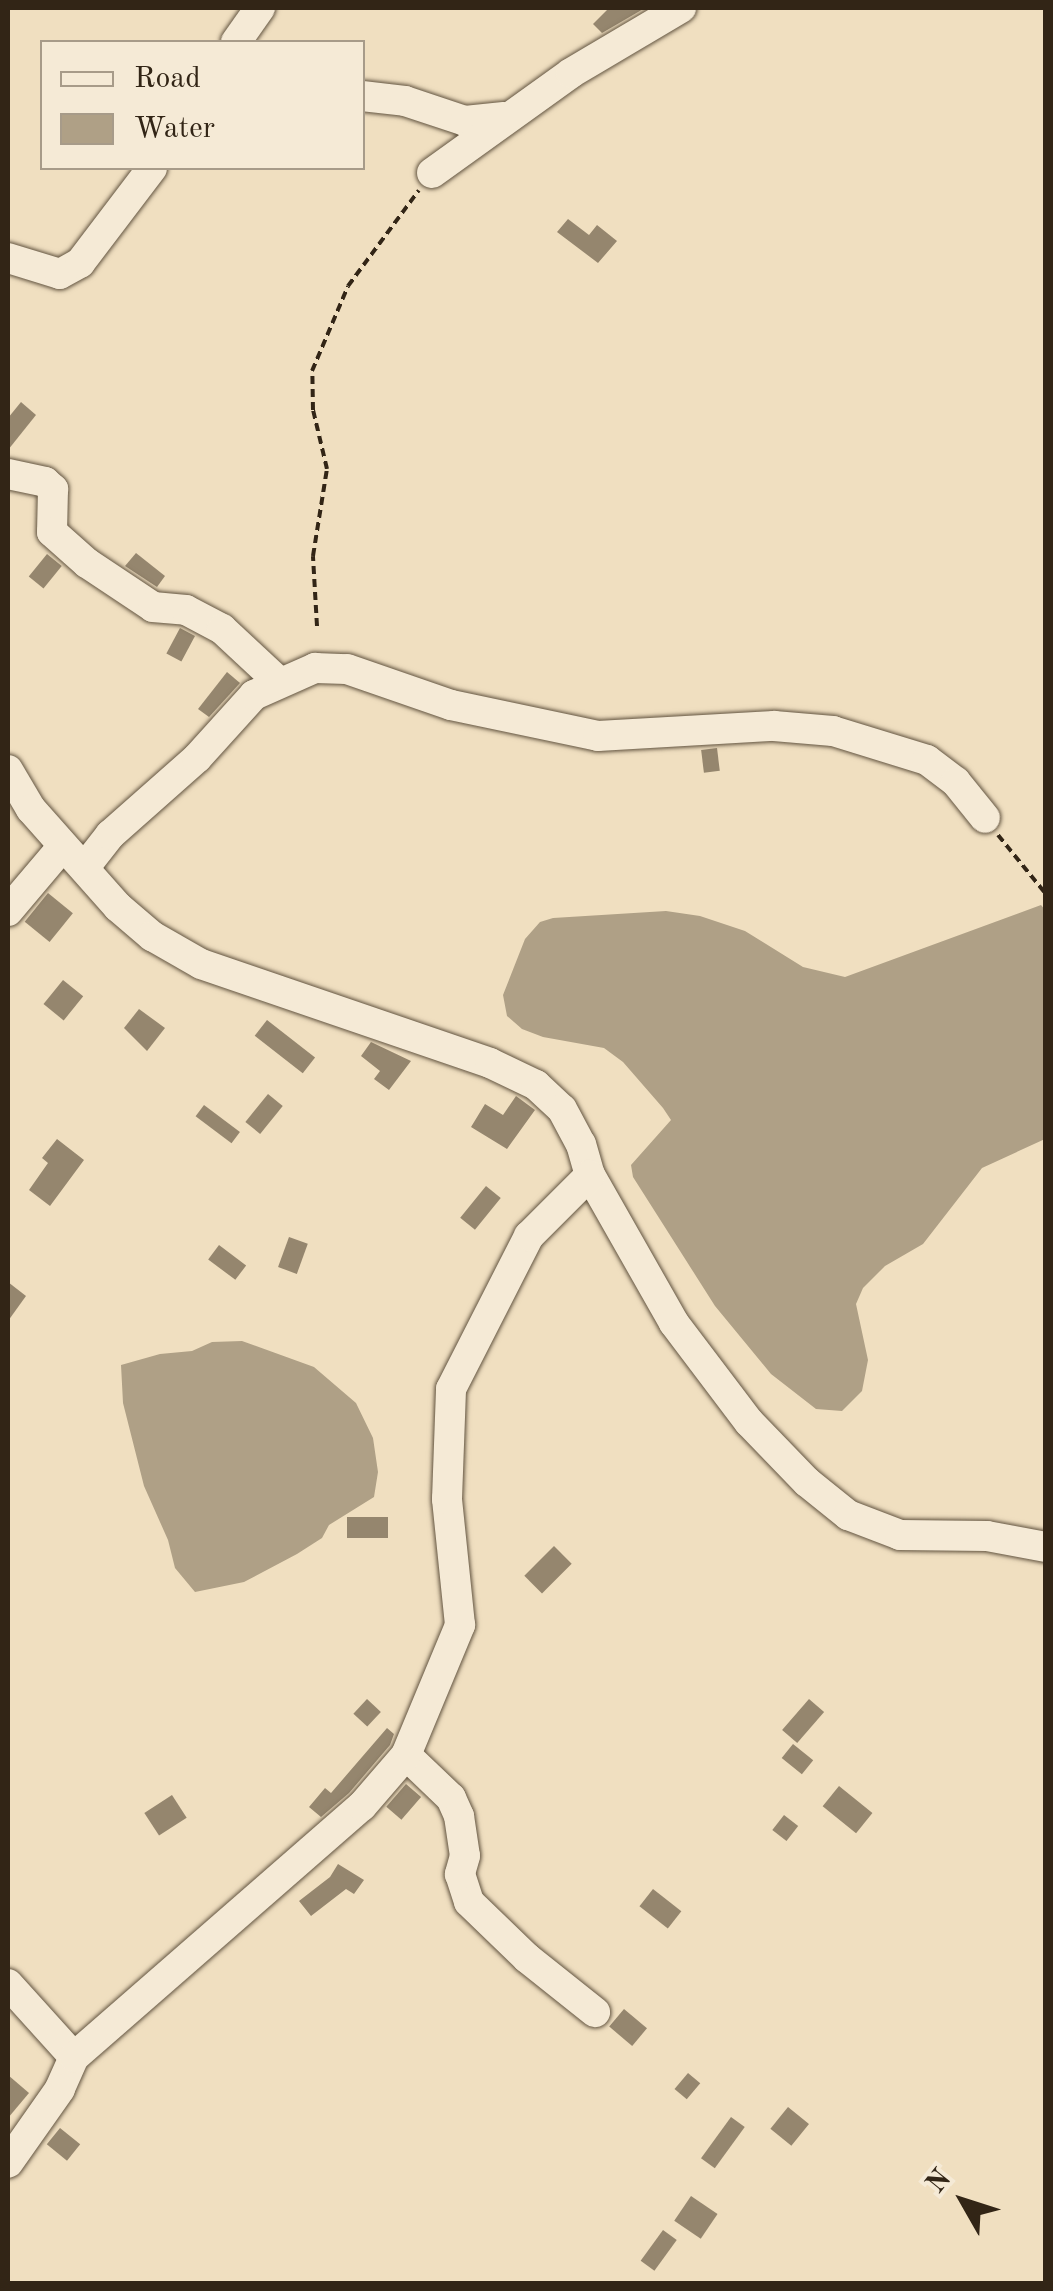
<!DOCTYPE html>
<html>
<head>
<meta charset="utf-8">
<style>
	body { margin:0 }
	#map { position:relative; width:1053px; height:2291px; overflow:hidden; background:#f0dfc0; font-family:"Old Standard TT",serif }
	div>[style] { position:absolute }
	.water>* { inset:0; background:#afa086 }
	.building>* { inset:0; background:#95866e; transform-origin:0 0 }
	.path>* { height:4px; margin-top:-2px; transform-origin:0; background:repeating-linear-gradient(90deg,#322516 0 8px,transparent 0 13px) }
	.roads { filter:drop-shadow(0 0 2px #625440) drop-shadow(0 0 2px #625440) }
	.minor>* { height:30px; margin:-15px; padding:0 15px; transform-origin:15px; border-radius:15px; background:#f5ead6 }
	span { translate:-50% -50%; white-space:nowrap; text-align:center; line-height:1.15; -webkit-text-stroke:8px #f5ead6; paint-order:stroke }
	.frame { position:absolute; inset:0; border:10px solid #322516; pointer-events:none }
	.legend { position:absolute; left:40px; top:40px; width:325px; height:130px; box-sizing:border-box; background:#f5ead6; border:2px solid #a79b89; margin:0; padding:12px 18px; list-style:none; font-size:30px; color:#322516 }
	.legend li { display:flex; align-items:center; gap:20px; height:50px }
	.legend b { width:50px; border:2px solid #a79b89 }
	.north { position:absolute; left:913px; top:2151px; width:100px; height:100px; -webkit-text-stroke:8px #f5ead6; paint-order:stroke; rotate:309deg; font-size:28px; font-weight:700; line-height:40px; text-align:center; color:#322516 }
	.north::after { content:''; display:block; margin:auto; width:35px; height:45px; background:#322516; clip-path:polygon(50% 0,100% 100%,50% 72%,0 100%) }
</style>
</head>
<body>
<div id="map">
	<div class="water">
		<div style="clip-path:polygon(1041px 905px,1046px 911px,1045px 1139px,982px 1168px,923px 1244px,885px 1266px,863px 1288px,856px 1304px,868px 1360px,862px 1391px,842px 1411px,816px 1409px,771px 1374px,715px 1306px,633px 1177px,631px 1165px,671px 1120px,663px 1108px,623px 1062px,604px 1048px,543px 1037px,522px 1029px,507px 1016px,503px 995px,525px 939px,540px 922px,553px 918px,666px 911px,700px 916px,745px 931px,803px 967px,845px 977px)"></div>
		<div style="clip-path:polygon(242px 1341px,314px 1367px,356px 1403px,373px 1438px,378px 1472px,374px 1497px,329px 1525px,322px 1538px,297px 1554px,244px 1582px,195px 1592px,175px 1568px,168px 1540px,144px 1486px,123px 1403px,121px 1365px,160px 1354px,192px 1351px,212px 1342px)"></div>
	</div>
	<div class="building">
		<div style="clip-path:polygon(609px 8px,645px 8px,602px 33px,593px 24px)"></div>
		<div style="clip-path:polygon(568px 219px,589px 235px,597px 225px,617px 241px,598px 263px,557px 232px)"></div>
		<div style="clip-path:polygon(21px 402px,36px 415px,8px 450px,8px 418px)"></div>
		<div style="clip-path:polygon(136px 553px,165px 576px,157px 587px,125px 566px)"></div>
		<div style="left:47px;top:554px;width:19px;height:29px;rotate:39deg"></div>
		<div style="left:180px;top:628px;width:17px;height:29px;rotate:28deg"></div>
		<div style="clip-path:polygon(227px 672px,240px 683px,209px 717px,198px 709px)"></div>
		<div style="left:717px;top:748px;width:23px;height:16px;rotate:83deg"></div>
		<div style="left:48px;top:893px;width:32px;height:37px;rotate:39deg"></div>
		<div style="left:63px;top:980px;width:26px;height:31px;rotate:39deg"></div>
		<div style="clip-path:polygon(139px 1009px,165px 1028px,147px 1051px,124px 1028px)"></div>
		<div style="left:267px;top:1020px;width:61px;height:20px;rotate:38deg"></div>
		<div style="clip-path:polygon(371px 1042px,411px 1061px,389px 1090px,374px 1079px,380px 1071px,361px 1056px)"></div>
		<div style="left:268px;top:1094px;width:19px;height:36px;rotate:39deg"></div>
		<div style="clip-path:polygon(516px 1096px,535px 1110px,507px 1149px,471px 1127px,485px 1104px,503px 1115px)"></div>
		<div style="left:204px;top:1105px;width:45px;height:14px;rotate:37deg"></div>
		<div style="clip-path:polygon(57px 1139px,84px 1160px,50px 1206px,29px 1190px,48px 1163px,42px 1158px)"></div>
		<div style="left:486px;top:1186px;width:19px;height:41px;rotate:39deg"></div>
		<div style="left:289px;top:1237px;width:20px;height:32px;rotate:20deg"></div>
		<div style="left:219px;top:1245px;width:34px;height:18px;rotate:37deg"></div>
		<div style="clip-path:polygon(8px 1282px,26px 1296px,8px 1321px)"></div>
		<div style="left:347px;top:1517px;width:41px;height:21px"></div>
		<div style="left:554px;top:1546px;width:25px;height:42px;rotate:45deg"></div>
		<div style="left:367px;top:1699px;width:19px;height:20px;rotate:43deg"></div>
		<div style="left:809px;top:1699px;width:20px;height:41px;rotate:41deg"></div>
		<div style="clip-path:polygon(387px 1728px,394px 1734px,390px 1745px,349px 1793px,321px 1817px,309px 1807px,325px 1788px,331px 1793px)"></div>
		<div style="left:793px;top:1744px;width:26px;height:18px;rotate:39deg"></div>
		<div style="left:406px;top:1784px;width:20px;height:30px;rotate:41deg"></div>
		<div style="left:839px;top:1786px;width:43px;height:26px;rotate:39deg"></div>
		<div style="left:172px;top:1795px;width:27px;height:33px;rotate:57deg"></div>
		<div style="left:784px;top:1815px;width:18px;height:19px;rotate:38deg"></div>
		<div style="clip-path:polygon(338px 1864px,364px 1880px,354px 1894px,346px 1889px,311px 1916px,299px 1901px,330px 1877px)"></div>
		<div style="left:653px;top:1889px;width:36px;height:22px;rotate:38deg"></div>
		<div style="left:624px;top:2009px;width:30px;height:23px;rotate:40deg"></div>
		<div style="left:688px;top:2073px;width:16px;height:21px;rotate:40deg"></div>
		<div style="clip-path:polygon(8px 2075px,29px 2093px,8px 2118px)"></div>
		<div style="left:788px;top:2107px;width:27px;height:28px;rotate:39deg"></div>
		<div style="left:731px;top:2117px;width:17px;height:51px;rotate:36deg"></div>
		<div style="left:60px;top:2128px;width:26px;height:21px;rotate:39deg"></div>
		<div style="left:691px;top:2196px;width:32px;height:30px;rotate:34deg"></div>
		<div style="left:663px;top:2230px;width:17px;height:38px;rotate:36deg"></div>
	</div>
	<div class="path">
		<div style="left:317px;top:626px;width:70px;rotate:-93.3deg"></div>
		<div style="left:313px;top:556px;width:88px;rotate:-80.9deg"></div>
		<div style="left:327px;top:469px;width:61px;rotate:-103.3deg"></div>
		<div style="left:313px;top:410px;width:39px;rotate:-91deg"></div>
		<div style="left:312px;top:371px;width:92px;rotate:-67deg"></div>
		<div style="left:348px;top:286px;width:119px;rotate:-53.5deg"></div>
		<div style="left:998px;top:835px;width:76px;rotate:50.9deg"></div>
	</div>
	<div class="roads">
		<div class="minor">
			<div style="left:236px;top:42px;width:42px;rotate:-54.8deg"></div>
			<div style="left:362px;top:96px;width:43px;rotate:6.6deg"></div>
			<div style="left:405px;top:101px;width:63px;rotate:18.4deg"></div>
			<div style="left:465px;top:121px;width:39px;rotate:-6deg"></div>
			<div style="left:432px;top:173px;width:171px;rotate:-35.7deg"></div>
			<div style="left:571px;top:73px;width:128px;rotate:-30.6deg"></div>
			<div style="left:8px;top:258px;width:54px;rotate:17.1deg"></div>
			<div style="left:60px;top:274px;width:23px;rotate:-29deg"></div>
			<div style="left:80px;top:263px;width:119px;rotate:-52.8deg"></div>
			<div style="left:8px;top:474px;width:38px;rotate:12deg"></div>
			<div style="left:45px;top:482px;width:11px;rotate:41deg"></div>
			<div style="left:53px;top:489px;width:43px;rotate:91.3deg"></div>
			<div style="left:52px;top:532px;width:47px;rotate:41.5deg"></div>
			<div style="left:87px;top:563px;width:79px;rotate:33.7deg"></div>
			<div style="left:153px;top:607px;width:33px;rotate:5deg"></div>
			<div style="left:186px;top:610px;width:41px;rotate:27.8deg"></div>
			<div style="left:222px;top:629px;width:76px;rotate:42.9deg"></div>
			<div style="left:8px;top:770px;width:45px;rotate:59.5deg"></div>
			<div style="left:31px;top:809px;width:131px;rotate:48.4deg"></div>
			<div style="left:118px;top:907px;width:45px;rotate:40.5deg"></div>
			<div style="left:152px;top:936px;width:56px;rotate:29.7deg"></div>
			<div style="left:201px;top:964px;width:305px;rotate:18.9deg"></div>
			<div style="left:490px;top:1063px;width:51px;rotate:25.6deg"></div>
			<div style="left:536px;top:1085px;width:35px;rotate:43deg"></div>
			<div style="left:562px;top:1109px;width:40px;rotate:62deg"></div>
			<div style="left:581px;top:1144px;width:32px;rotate:74deg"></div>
			<div style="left:590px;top:1175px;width:170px;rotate:60.4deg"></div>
			<div style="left:674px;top:1323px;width:124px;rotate:52.9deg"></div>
			<div style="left:749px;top:1422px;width:83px;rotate:46deg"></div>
			<div style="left:807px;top:1482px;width:53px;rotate:38.8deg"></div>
			<div style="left:848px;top:1515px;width:56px;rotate:21deg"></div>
			<div style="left:900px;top:1535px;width:87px;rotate:0.7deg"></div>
			<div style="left:987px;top:1536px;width:60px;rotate:10.6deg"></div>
			<div style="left:85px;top:867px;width:41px;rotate:-52deg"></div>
			<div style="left:110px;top:835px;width:116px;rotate:-41.5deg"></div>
			<div style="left:197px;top:758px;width:85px;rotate:-47.9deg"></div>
			<div style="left:254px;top:695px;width:67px;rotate:-23.9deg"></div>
			<div style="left:315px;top:668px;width:32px;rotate:2deg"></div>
			<div style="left:347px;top:669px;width:110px;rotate:19.1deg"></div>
			<div style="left:451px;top:705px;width:150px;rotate:11.9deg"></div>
			<div style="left:598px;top:736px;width:176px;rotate:-3.3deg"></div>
			<div style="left:774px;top:726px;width:59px;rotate:4.8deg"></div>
			<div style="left:833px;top:731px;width:98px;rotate:17.1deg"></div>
			<div style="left:927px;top:760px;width:36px;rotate:37deg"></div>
			<div style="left:956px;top:782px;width:46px;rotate:51.1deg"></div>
			<div style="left:8px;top:911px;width:85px;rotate:-49.8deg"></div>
			<div style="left:406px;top:1755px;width:62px;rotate:43.7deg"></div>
			<div style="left:451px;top:1798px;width:20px;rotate:66deg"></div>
			<div style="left:459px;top:1816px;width:40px;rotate:81.5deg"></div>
			<div style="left:465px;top:1856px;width:19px;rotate:106deg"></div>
			<div style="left:460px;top:1874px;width:29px;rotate:72deg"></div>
			<div style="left:469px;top:1902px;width:81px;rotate:44deg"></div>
			<div style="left:527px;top:1958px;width:87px;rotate:38.5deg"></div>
			<div style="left:8px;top:1984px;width:98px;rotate:47.9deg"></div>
			<div style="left:74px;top:2057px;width:35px;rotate:114deg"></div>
			<div style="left:60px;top:2089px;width:90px;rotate:125.1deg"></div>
			<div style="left:74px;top:2057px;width:382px;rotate:-41.1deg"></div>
			<div style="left:362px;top:1806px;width:67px;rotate:-49.2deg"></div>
			<div style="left:406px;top:1755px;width:141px;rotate:-67.4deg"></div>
			<div style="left:460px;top:1625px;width:127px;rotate:-95.9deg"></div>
			<div style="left:447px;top:1499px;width:110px;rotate:-87.9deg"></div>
			<div style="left:451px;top:1389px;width:172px;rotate:-63deg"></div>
			<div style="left:529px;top:1236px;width:86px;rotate:-45deg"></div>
		</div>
	</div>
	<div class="frame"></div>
	<ul class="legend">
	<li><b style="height:12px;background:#f5ead6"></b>Road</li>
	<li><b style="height:28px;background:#afa086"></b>Water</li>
	</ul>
	<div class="north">N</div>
</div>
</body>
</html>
